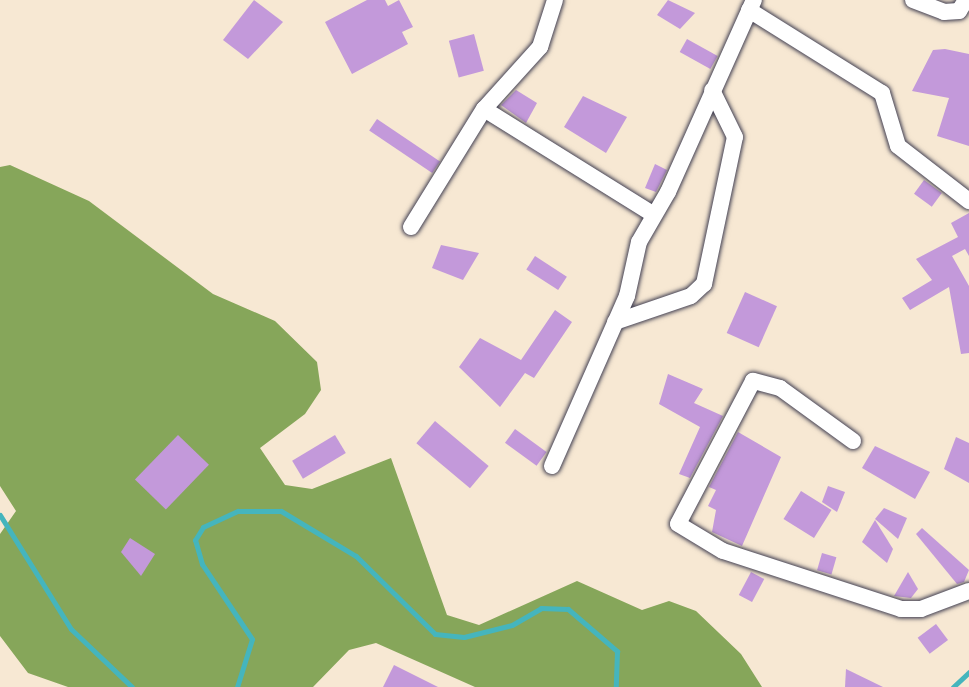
<!DOCTYPE html>
<html>
<head>
<meta charset="utf-8">
<style>
	body { margin:0 }
	#map { position:relative; width:969px; height:687px; overflow:hidden; background:#f7e8d3; font-family:"IM FELL Double Pica",serif }
	div>[style] { position:absolute }
	.forest>* { inset:0; background:#86a65a }
	.stream>* { height:5px; margin:-2.5px; padding:0 2.5px; transform-origin:2.5px; border-radius:2.5px; background:#45b5bd }
	.building>* { inset:0; background:#c399da; transform-origin:0 0 }
	.roads { filter:drop-shadow(0 0 2px #424052) drop-shadow(0 0 2px #424052) }
	.street>* { height:16px; margin:-8px; padding:0 8px; transform-origin:8px; border-radius:8px; background:#fff }
	span { translate:-50% -50%; white-space:nowrap; text-align:center; line-height:1.15; -webkit-text-stroke:6px #fdfcf7; paint-order:stroke }
</style>
</head>
<body>
<div id="map">
	<div class="forest">
		<div style="clip-path:polygon(10px 165px,89px 201px,213px 294px,275px 321px,317px 362px,321px 390px,305px 414px,260px 448px,285px 485px,312px 489px,391px 458px,447px 615px,479px 625px,577px 581px,642px 610px,669px 601px,696px 611px,741px 654px,762px 687px,475px 687px,376px 643px,349px 650px,313px 687px,68px 687px,28px 673px,0 636px,0 534px,16px 511px,0 486px,0 167px)"></div>
	</div>
	<div class="stream">
		<div style="left:0;top:515px;width:134px;rotate:58.1deg"></div>
		<div style="left:71px;top:629px;width:84px;rotate:43.6deg"></div>
		<div style="left:237px;top:687px;width:50px;rotate:-72.6deg"></div>
		<div style="left:252px;top:639px;width:90px;rotate:-123.7deg"></div>
		<div style="left:202px;top:564px;width:25px;rotate:-106deg"></div>
		<div style="left:195px;top:540px;width:15px;rotate:-58deg"></div>
		<div style="left:203px;top:527px;width:38px;rotate:-25deg"></div>
		<div style="left:238px;top:511px;width:43px"></div>
		<div style="left:281px;top:511px;width:87px;rotate:31deg"></div>
		<div style="left:356px;top:556px;width:111px;rotate:44.6deg"></div>
		<div style="left:435px;top:634px;width:29px;rotate:6deg"></div>
		<div style="left:464px;top:637px;width:49px;rotate:-14deg"></div>
		<div style="left:512px;top:625px;width:34px;rotate:-30deg"></div>
		<div style="left:541px;top:608px;width:27px;rotate:2deg"></div>
		<div style="left:568px;top:609px;width:65px;rotate:40.6deg"></div>
		<div style="left:617px;top:651px;width:36px;rotate:92deg"></div>
		<div style="left:953px;top:687px;width:22px;rotate:-43deg"></div>
	</div>
	<div class="building">
		<div style="clip-path:polygon(254px 0,283px 22px,248px 59px,223px 40px)"></div>
		<div style="clip-path:polygon(367px 0,385px 0,388px 6px,399px 0,413px 27px,402px 32px,408px 44px,352px 74px,325px 22px)"></div>
		<div style="clip-path:polygon(668px 0,695px 13px,680px 29px,657px 15px)"></div>
		<div style="left:474px;top:34px;width:38px;height:26px;rotate:75deg"></div>
		<div style="left:687px;top:39px;width:35px;height:15px;rotate:29deg"></div>
		<div style="clip-path:polygon(945px 49px,969px 54px,969px 146px,937px 136px,949px 98px,912px 91px,933px 50px)"></div>
		<div style="clip-path:polygon(516px 90px,537px 103px,526px 123px,501px 105px)"></div>
		<div style="clip-path:polygon(583px 96px,627px 117px,606px 153px,564px 127px)"></div>
		<div style="left:377px;top:119px;width:76px;height:14px;rotate:34deg"></div>
		<div style="clip-path:polygon(655px 164px,667px 170px,656px 192px,645px 188px)"></div>
		<div style="left:924px;top:180px;width:22px;height:17px;rotate:36deg"></div>
		<div style="clip-path:polygon(969px 213px,969px 256px,965px 249px,952px 256px,969px 286px,969px 353px,961px 354px,949px 287px,910px 310px,902px 298px,932px 280px,916px 259px,958px 237px,951px 223px)"></div>
		<div style="clip-path:polygon(441px 245px,479px 253px,463px 280px,432px 268px)"></div>
		<div style="left:535px;top:256px;width:38px;height:16px;rotate:33deg"></div>
		<div style="left:745px;top:292px;width:35px;height:45px;rotate:24deg"></div>
		<div style="clip-path:polygon(555px 310px,572px 322px,534px 378px,525px 373px,500px 407px,459px 367px,480px 338px,521px 360px)"></div>
		<div style="clip-path:polygon(668px 374px,703px 389px,694px 403px,723px 416px,690px 478px,679px 474px,700px 427px,659px 404px)"></div>
		<div style="left:435px;top:421px;width:70px;height:29px;rotate:40deg"></div>
		<div style="left:515px;top:429px;width:39px;height:17px;rotate:36deg"></div>
		<div style="clip-path:polygon(738px 432px,781px 457px,742px 546px,712px 532px,716px 510px,708px 506px,716px 490px,709px 487px)"></div>
		<div style="left:178px;top:435px;width:43px;height:62px;rotate:44deg"></div>
		<div style="left:335px;top:435px;width:21px;height:50px;rotate:59deg"></div>
		<div style="clip-path:polygon(956px 437px,969px 443px,969px 483px,944px 469px)"></div>
		<div style="clip-path:polygon(875px 446px,930px 472px,915px 499px,862px 468px)"></div>
		<div style="clip-path:polygon(828px 486px,845px 492px,837px 512px,822px 502px)"></div>
		<div style="left:801px;top:491px;width:36px;height:33px;rotate:32deg"></div>
		<div style="clip-path:polygon(884px 508px,907px 518px,898px 539px,875px 519px)"></div>
		<div style="clip-path:polygon(875px 520px,893px 549px,887px 563px,862px 542px)"></div>
		<div style="clip-path:polygon(922px 528px,969px 570px,964px 582px,957px 584px,916px 534px)"></div>
		<div style="clip-path:polygon(130px 538px,155px 554px,141px 576px,121px 552px)"></div>
		<div style="left:822px;top:553px;width:15px;height:18px;rotate:16deg"></div>
		<div style="left:751px;top:572px;width:15px;height:26px;rotate:28deg"></div>
		<div style="clip-path:polygon(908px 572px,918px 589px,911px 598px,894px 596px)"></div>
		<div style="left:936px;top:624px;width:20px;height:23px;rotate:53deg"></div>
		<div style="clip-path:polygon(394px 665px,438px 687px,383px 687px)"></div>
		<div style="clip-path:polygon(846px 669px,883px 687px,845px 687px)"></div>
	</div>
	<div class="roads">
		<div class="street">
			<div style="left:913px;top:0;width:33px;rotate:21deg"></div>
			<div style="left:944px;top:12px;width:15px;rotate:-4deg"></div>
			<div style="left:959px;top:11px;width:13px;rotate:-58deg"></div>
			<div style="left:749px;top:10px;width:157px;rotate:32deg"></div>
			<div style="left:882px;top:93px;width:55px;rotate:73.2deg"></div>
			<div style="left:898px;top:146px;width:90px;rotate:37.8deg"></div>
			<div style="left:484px;top:109px;width:200px;rotate:31.9deg"></div>
			<div style="left:411px;top:227px;width:139px;rotate:-58.3deg"></div>
			<div style="left:484px;top:109px;width:84px;rotate:-47.9deg"></div>
			<div style="left:540px;top:47px;width:49px;rotate:-72.3deg"></div>
			<div style="left:615px;top:322px;width:80px;rotate:-18.9deg"></div>
			<div style="left:691px;top:296px;width:18px;rotate:-43deg"></div>
			<div style="left:704px;top:284px;width:150px;rotate:-78.1deg"></div>
			<div style="left:735px;top:137px;width:52px;rotate:-116.1deg"></div>
			<div style="left:853px;top:441px;width:90px;rotate:-144deg"></div>
			<div style="left:780px;top:388px;width:28px;rotate:-165deg"></div>
			<div style="left:753px;top:381px;width:161px;rotate:117.7deg"></div>
			<div style="left:678px;top:524px;width:52px;rotate:31deg"></div>
			<div style="left:723px;top:551px;width:187px;rotate:18deg"></div>
			<div style="left:901px;top:609px;width:20px"></div>
			<div style="left:921px;top:609px;width:51px;rotate:-20.6deg"></div>
			<div style="left:552px;top:466px;width:186px;rotate:-66.2deg"></div>
			<div style="left:627px;top:296px;width:55px;rotate:-77.5deg"></div>
			<div style="left:639px;top:242px;width:58px;rotate:-59.9deg"></div>
			<div style="left:668px;top:192px;width:210px;rotate:-65.9deg"></div>
		</div>
	</div>
</div>
</body>
</html>
